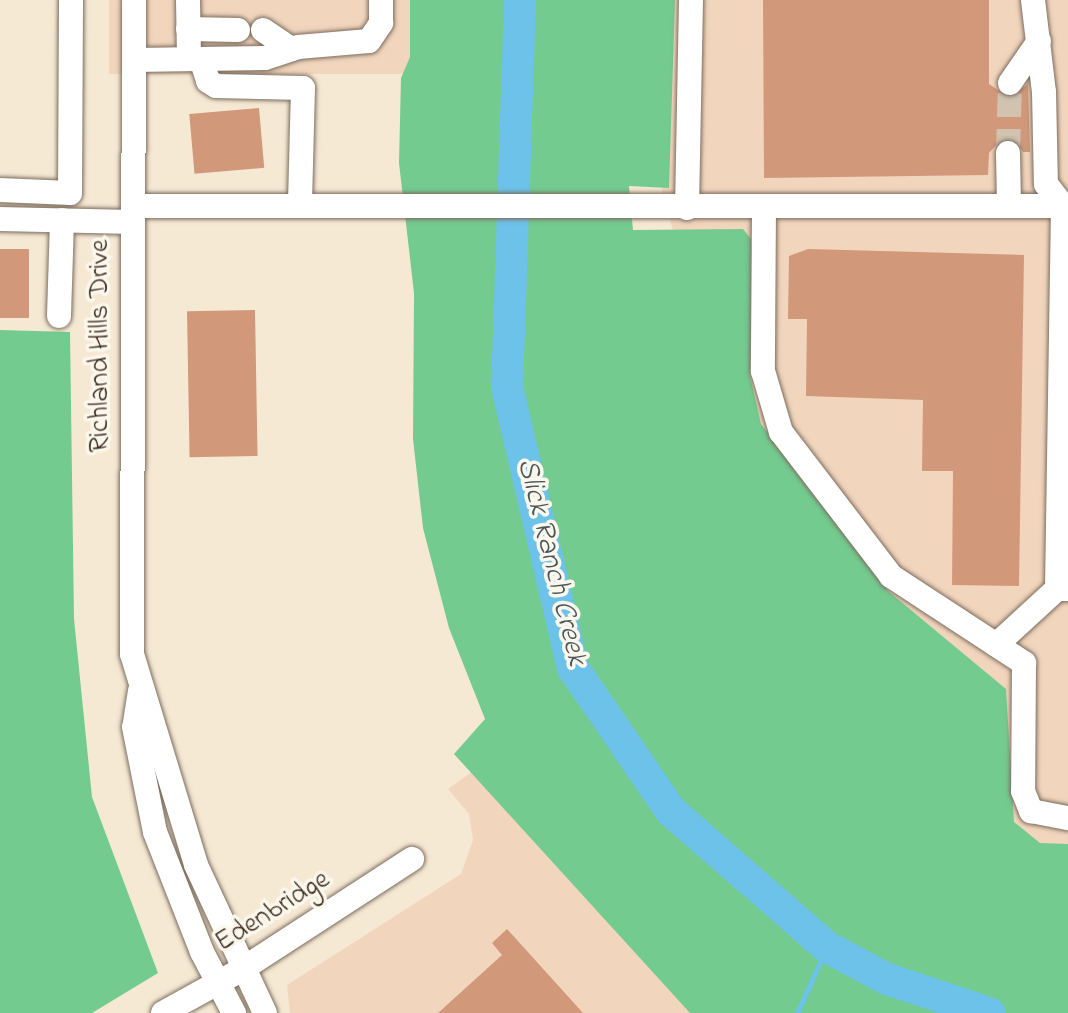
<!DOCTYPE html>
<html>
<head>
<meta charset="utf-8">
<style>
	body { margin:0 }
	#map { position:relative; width:1068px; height:1013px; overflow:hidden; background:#f6e9d4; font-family:"Indie Flower",sans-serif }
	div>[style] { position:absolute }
	.built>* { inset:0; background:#f2d5bd; transform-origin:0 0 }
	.green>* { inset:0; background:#73cb90 }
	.stream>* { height:5px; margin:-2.5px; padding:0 2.5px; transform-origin:2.5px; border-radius:2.5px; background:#6cc2e9 }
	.river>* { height:32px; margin:-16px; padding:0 16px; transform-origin:16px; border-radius:16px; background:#6cc2e9 }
	.building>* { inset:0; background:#d2987a; transform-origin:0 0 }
	.minor-tunnel>* { height:24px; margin-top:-12px; transform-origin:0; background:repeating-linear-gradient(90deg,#d1c3b0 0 24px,transparent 0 36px) }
	.roads { filter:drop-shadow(0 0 2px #7c6d5e) drop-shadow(0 0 2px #7c6d5e) }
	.minor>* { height:24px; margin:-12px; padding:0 12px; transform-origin:12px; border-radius:12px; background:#fff }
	span { translate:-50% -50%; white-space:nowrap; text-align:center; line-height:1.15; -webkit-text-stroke:7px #fbf7ec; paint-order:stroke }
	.street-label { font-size:28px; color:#3b2a1e }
	.water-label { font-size:30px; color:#4a585b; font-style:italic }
</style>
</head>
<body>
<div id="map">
	<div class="built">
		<div style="left:109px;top:0;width:305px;height:74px"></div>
		<div style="clip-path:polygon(665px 0,1068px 0,1068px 860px,1018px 840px,801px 506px,701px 328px,662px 192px)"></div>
		<div style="clip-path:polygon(491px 758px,715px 1013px,290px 1013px,287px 985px,461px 874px,473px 840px,469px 814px,448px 789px)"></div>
	</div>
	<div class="green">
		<div style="clip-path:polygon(410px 0,675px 0,669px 188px,629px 186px,633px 230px,743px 229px,751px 239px,753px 258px,750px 376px,761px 424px,888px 591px,1006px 689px,1014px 822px,1040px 843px,1068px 844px,1068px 1013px,690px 1013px,454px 754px,485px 719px,449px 628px,423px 528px,413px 439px,414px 293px,399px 163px,401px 78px,410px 57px)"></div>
		<div style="clip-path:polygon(0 330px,70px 332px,74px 619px,92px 797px,158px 973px,92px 1013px,0 1013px)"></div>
	</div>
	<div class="stream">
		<div style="left:797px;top:1013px;width:72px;rotate:-65.6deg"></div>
	</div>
	<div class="river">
		<div style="left:520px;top:0;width:387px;rotate:91.9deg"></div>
		<div style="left:507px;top:387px;width:289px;rotate:76.8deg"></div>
		<div style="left:573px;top:668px;width:173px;rotate:55.6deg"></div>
		<div style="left:671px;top:811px;width:207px;rotate:41.1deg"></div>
		<div style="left:827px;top:947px;width:68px;rotate:28.1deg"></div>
		<div style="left:887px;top:979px;width:108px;rotate:18.4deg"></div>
	</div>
	<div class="building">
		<div style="clip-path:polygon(763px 0,989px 0,989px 84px,1010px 98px,1028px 84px,1030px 152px,1023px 152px,1015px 140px,1001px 140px,989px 153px,988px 175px,764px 178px)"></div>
		<div style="left:259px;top:108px;width:60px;height:70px;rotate:85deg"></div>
		<div style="left:0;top:249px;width:29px;height:69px"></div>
		<div style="clip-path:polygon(808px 249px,1024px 255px,1019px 586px,952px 585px,953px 471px,922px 471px,923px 400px,806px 396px,807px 319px,788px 319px,789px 256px)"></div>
		<div style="left:255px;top:310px;width:146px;height:68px;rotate:89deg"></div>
		<div style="clip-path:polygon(507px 929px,583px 1013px,438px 1013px,502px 955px,492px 943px)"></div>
	</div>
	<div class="minor-tunnel">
		<div style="left:1008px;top:153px;width:70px;rotate:-88.4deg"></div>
	</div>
	<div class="roads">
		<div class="minor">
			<div style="left:134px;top:0;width:654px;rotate:90.18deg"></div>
			<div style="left:132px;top:654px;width:220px;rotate:73.1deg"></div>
			<div style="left:196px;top:865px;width:163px;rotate:65deg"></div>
			<div style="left:188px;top:0;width:59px;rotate:89deg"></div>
			<div style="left:1033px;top:0;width:93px;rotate:83.2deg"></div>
			<div style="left:1044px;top:92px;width:92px;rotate:88.8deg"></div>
			<div style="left:1046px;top:184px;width:28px;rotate:52deg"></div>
			<div style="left:1063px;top:206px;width:383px;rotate:90.9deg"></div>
			<div style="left:188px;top:29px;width:50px;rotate:1.1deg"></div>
			<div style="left:263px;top:30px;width:34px;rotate:34deg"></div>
			<div style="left:201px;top:59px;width:23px;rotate:72deg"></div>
			<div style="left:208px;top:81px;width:9px;rotate:32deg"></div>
			<div style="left:216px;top:86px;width:87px;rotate:1.3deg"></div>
			<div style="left:303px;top:88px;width:118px;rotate:91.5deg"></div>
			<div style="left:134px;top:60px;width:131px;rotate:-0.9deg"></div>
			<div style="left:265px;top:58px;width:35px;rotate:-18deg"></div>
			<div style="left:298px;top:47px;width:71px;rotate:-4.8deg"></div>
			<div style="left:369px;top:41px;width:22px;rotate:-56deg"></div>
			<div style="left:381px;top:23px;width:23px;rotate:-90deg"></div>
			<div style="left:1010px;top:83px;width:51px;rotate:-55.4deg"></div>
			<div style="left:1008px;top:153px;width:53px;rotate:88.9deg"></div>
			<div style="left:0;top:190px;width:70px;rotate:2.5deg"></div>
			<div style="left:70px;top:193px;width:193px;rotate:-89.7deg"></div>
			<div style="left:133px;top:206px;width:935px"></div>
			<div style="left:687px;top:208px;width:208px;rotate:-88.9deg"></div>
			<div style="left:764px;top:208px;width:163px;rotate:90.4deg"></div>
			<div style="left:763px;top:371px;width:64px;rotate:73.6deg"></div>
			<div style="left:781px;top:432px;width:181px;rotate:52.6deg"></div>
			<div style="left:891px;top:576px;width:159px;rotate:33.2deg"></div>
			<div style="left:1024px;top:663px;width:128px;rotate:90.4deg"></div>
			<div style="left:1023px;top:791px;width:22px;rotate:68deg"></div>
			<div style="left:1031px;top:811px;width:38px;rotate:11deg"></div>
			<div style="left:0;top:219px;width:132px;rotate:1.3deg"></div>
			<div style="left:59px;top:316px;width:96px;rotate:-88.2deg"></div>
			<div style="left:996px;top:645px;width:83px;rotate:-42.6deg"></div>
			<div style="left:1057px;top:589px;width:11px"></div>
			<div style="left:140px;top:691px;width:36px;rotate:99deg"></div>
			<div style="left:134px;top:727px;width:107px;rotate:78.7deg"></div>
			<div style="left:155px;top:832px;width:129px;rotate:68.6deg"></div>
			<div style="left:202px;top:952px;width:69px;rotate:62.3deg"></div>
			<div style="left:163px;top:1013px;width:89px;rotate:-28.9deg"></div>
			<div style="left:241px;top:970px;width:204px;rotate:-33deg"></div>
		</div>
	</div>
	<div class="street-label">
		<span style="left:101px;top:346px;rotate:-90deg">Richland Hills Drive</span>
		<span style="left:273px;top:912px;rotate:-32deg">Edenbridge</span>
	</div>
	<div class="water-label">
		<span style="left:551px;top:562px;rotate:76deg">Slick Ranch Creek</span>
	</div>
</div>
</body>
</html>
